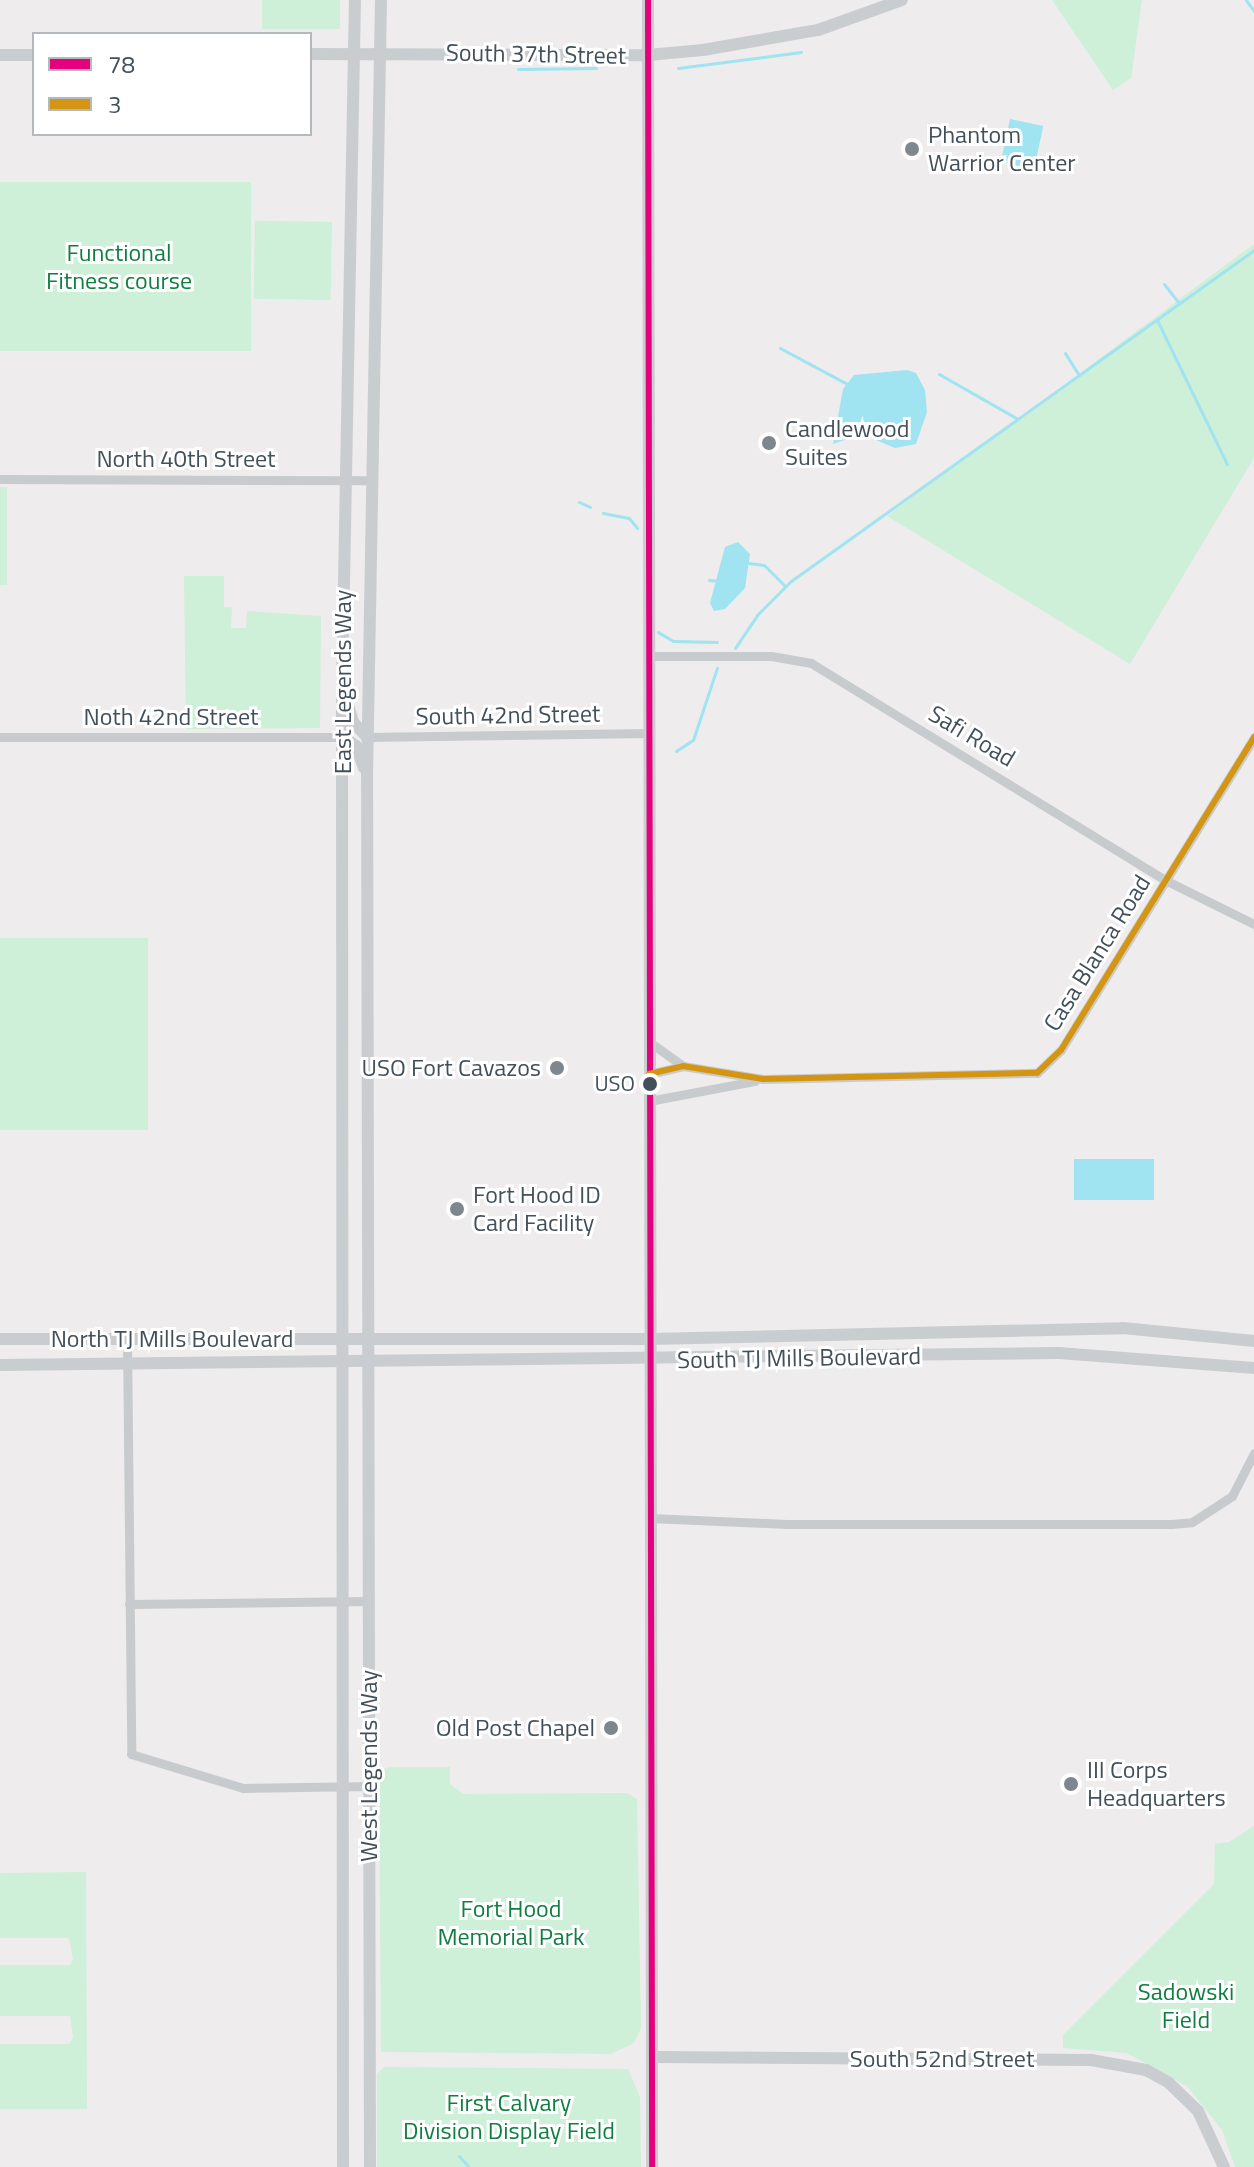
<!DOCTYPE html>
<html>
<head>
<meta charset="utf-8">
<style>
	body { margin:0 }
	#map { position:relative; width:1254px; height:2167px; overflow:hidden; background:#eeecec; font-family:"Titillium Web",sans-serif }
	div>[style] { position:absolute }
	.green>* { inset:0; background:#ceefd8; transform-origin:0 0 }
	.water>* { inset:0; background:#9fe4f0; transform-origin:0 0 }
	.stream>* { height:3px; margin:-1.5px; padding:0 1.5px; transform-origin:1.5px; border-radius:1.5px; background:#9fe4f0 }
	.street>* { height:9px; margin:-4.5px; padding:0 4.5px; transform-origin:4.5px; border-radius:4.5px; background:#c8cbcd }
	.secondary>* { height:12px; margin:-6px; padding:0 6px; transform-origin:6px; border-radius:6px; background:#c9cdd0 }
	.bus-1>* { height:6px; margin:-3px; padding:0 3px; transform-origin:3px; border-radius:3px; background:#e5007d }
	.bus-2>* { height:6px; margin:-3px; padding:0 3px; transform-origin:3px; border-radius:3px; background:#d39512 }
	.dots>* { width:22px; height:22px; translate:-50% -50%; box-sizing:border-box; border:4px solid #fff; border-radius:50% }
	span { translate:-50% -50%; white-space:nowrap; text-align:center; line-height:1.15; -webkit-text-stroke:6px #fff; paint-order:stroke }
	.bus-label { font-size:22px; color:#42505a }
	.right { translate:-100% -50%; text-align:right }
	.street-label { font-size:24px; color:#42505a }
	.poi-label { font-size:24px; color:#42505a }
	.left { translate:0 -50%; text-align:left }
	.park-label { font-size:24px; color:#0f7f41 }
	.legend { position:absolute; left:32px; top:32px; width:280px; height:104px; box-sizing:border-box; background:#fff; border:2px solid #b3b9bd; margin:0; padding:10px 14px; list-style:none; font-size:24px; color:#42505a }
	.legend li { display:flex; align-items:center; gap:16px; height:40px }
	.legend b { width:40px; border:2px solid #b3b9bd }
</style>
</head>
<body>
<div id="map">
	<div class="green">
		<div style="left:262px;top:0;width:78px;height:29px"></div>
		<div style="clip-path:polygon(1052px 0,1142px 0,1131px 78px,1113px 90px)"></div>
		<div style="left:251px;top:182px;width:169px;height:251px;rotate:90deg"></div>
		<div style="left:332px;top:222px;width:78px;height:77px;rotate:91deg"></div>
		<div style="clip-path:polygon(1254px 244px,1254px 458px,1130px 664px,887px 516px)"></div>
		<div style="left:0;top:487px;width:7px;height:98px"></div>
		<div style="clip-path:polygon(184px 576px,224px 576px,224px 607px,232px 607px,231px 628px,246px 628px,247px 611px,321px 616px,320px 728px,186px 729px)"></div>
		<div style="left:0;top:938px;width:148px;height:192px"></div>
		<div style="clip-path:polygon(391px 1767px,450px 1767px,450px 1784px,463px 1794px,627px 1793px,637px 1799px,641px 2028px,634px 2043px,611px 2054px,381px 2052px,379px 1771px)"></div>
		<div style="clip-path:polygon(1254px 1826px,1254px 2167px,1235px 2167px,1222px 2130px,1187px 2086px,1127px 2053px,1063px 2048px,1063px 2035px,1214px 1884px,1215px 1844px,1229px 1842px)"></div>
		<div style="clip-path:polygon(86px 1872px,87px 2109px,0 2109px,0 2044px,69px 2044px,73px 2037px,70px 2016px,0 2016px,0 1965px,70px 1965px,73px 1959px,69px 1938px,0 1938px,0 1873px)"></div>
		<div style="clip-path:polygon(384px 2067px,628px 2069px,640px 2097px,641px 2167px,377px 2167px,377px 2074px)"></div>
	</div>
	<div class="water">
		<div style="left:1010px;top:119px;width:34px;height:44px;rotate:12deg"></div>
		<div style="clip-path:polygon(907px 370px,916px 373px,925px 390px,927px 412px,916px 444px,895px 448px,862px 434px,833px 444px,843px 389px,854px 375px)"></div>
		<div style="clip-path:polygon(738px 542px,750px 554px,745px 588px,725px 609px,714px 611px,710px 603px,725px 547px)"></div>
		<div style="left:1074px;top:1159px;width:80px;height:41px"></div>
	</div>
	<div class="stream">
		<div style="left:1246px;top:0;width:14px;rotate:54deg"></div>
		<div style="left:678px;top:68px;width:124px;rotate:-7.4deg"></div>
		<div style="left:518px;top:69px;width:78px;rotate:-0.7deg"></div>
		<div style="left:1164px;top:284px;width:24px;rotate:52deg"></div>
		<div style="left:1157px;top:320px;width:160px;rotate:64.1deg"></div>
		<div style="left:780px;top:348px;width:76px;rotate:28.2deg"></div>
		<div style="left:1065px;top:353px;width:26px;rotate:58deg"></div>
		<div style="left:939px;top:374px;width:91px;rotate:29.7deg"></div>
		<div style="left:825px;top:437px;width:6px"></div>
		<div style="left:579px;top:502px;width:12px;rotate:24deg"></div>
		<div style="left:603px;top:513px;width:26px;rotate:11deg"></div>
		<div style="left:629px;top:518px;width:13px;rotate:51deg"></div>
		<div style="left:749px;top:563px;width:15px;rotate:8deg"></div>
		<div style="left:764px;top:565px;width:30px;rotate:45deg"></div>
		<div style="left:709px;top:580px;width:10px;rotate:6deg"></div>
		<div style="left:658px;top:632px;width:17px;rotate:31deg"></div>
		<div style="left:673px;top:641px;width:44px;rotate:1.3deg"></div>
		<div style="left:735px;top:648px;width:40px;rotate:-56deg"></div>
		<div style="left:757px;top:615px;width:48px;rotate:-45deg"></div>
		<div style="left:791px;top:581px;width:569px;rotate:-35.56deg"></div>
		<div style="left:676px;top:751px;width:20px;rotate:-33deg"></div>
		<div style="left:693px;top:740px;width:76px;rotate:-71.6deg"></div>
		<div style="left:459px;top:2156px;width:15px;rotate:48deg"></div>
	</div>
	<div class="street">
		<div style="left:0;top:479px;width:372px;rotate:0.2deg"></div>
		<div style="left:649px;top:656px;width:122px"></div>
		<div style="left:771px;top:656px;width:41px;rotate:9.9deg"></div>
		<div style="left:811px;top:663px;width:415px;rotate:31.5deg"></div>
		<div style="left:1165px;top:880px;width:99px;rotate:26.3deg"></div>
		<div style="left:0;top:737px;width:343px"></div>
		<div style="left:367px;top:737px;width:282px;rotate:-0.8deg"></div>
		<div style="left:648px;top:1041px;width:43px;rotate:35.5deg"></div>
		<div style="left:649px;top:1074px;width:35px;rotate:-13deg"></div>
		<div style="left:683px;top:1066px;width:81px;rotate:9.2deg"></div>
		<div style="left:763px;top:1079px;width:274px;rotate:-1.3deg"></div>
		<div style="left:1037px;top:1073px;width:33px;rotate:-44deg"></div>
		<div style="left:1061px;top:1050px;width:368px;rotate:-58.3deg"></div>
		<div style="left:649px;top:1101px;width:108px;rotate:-10.7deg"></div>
		<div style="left:127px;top:1339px;width:415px;rotate:89.4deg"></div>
		<div style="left:131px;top:1754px;width:117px;rotate:16.9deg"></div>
		<div style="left:243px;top:1788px;width:127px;rotate:-0.9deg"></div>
		<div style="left:650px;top:1518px;width:137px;rotate:2.5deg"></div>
		<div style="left:787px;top:1524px;width:384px"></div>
		<div style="left:1171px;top:1524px;width:21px;rotate:-5deg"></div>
		<div style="left:1192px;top:1522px;width:48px;rotate:-33deg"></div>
		<div style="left:1232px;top:1496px;width:48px;rotate:-62.9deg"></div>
		<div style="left:129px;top:1604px;width:239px;rotate:-0.7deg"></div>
	</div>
	<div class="secondary">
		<div style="left:648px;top:0;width:2167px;rotate:89.89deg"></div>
		<div style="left:310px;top:54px;width:338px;rotate:0.2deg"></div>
		<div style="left:648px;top:55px;width:55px;rotate:-5.2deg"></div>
		<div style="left:703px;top:50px;width:117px;rotate:-9.9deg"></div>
		<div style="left:818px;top:30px;width:89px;rotate:-19.7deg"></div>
		<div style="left:0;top:55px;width:34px"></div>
		<div style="left:347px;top:702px;width:21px;rotate:73deg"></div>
		<div style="left:353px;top:722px;width:21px;rotate:47deg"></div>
		<div style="left:343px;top:737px;width:16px;rotate:35deg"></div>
		<div style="left:356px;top:746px;width:23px;rotate:70deg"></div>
		<div style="left:0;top:1339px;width:649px"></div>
		<div style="left:649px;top:1339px;width:474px;rotate:-1.3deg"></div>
		<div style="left:1123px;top:1328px;width:132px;rotate:5.7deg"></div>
		<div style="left:0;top:1365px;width:1059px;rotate:-0.65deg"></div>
		<div style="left:1059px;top:1353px;width:196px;rotate:4.4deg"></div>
		<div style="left:652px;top:2057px;width:439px;rotate:0.4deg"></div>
		<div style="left:1091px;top:2060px;width:56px;rotate:10.3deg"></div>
		<div style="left:1146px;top:2070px;width:26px;rotate:29deg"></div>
		<div style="left:1169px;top:2083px;width:40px;rotate:44deg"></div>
		<div style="left:1198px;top:2111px;width:62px;rotate:65.1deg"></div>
		<div style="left:343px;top:2167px;width:1479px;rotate:-90.04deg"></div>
		<div style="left:342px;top:688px;width:688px;rotate:-88.92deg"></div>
		<div style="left:370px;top:2167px;width:1389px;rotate:-90.12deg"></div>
		<div style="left:367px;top:778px;width:778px;rotate:-88.97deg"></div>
	</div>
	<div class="bus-1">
		<div style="left:648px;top:0;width:2167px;rotate:89.89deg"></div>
	</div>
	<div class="bus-2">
		<div style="left:649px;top:1074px;width:35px;rotate:-13deg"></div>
		<div style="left:683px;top:1066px;width:81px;rotate:9.2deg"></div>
		<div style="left:763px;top:1079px;width:274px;rotate:-1.3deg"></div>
		<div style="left:1037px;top:1073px;width:33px;rotate:-44deg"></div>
		<div style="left:1061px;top:1050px;width:368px;rotate:-58.3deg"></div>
	</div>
	<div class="dots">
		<div style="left:912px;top:149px;background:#7e878d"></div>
		<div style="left:769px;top:443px;background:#7e878d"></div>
		<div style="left:557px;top:1068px;background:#7e878d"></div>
		<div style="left:650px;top:1084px;background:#42505a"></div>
		<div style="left:457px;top:1209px;background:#7e878d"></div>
		<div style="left:611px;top:1728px;background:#7e878d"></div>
		<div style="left:1071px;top:1784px;background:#7e878d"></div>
	</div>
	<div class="bus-label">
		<span class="right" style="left:635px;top:1084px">USO</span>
	</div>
	<div class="street-label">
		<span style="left:536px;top:54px;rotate:1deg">South 37th Street</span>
		<span style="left:186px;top:459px">North 40th Street</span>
		<span style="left:343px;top:682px;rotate:-90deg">East Legends Way</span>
		<span style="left:508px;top:715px;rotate:-1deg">South 42nd Street</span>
		<span style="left:171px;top:717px">Noth 42nd Street</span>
		<span style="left:972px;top:736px;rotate:31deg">Safi Road</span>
		<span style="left:1097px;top:953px;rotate:-58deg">Casa Blanca Road</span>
		<span style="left:172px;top:1339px">North TJ Mills Boulevard</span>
		<span style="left:799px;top:1358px;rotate:-1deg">South TJ Mills Boulevard</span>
		<span style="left:369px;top:1766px;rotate:-90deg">West Legends Way</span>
		<span style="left:942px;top:2059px">South 52nd Street</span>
	</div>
	<div class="poi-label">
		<span class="left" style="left:928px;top:149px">Phantom<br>Warrior Center</span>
		<span class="left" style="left:785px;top:443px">Candlewood<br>Suites</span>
		<span class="right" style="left:541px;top:1068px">USO Fort Cavazos</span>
		<span class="left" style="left:473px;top:1209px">Fort Hood ID<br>Card Facility</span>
		<span class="right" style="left:595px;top:1728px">Old Post Chapel</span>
		<span class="left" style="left:1087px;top:1784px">III Corps<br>Headquarters</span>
	</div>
	<div class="park-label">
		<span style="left:119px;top:267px">Functional<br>Fitness course</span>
		<span style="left:511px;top:1923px">Fort Hood<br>Memorial Park</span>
		<span style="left:1186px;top:2006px">Sadowski<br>Field</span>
		<span style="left:509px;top:2117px">First Calvary<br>Division Display Field</span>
	</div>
	<ul class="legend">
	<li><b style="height:10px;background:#e5007d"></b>78</li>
	<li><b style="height:10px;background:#d39512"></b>3</li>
	</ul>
</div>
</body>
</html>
